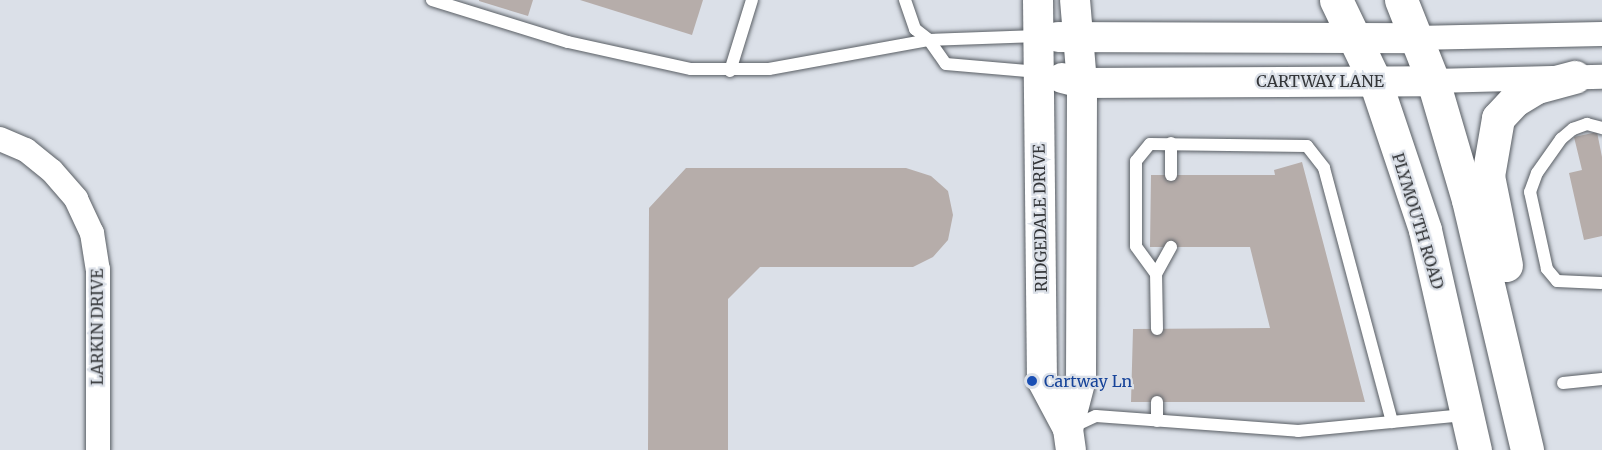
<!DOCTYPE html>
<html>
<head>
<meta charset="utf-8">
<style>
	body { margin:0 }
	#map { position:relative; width:1602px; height:450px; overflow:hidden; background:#dbe0e8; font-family:Merriweather,serif }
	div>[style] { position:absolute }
	.building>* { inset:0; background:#b6adaa }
	.roads { filter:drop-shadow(0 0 2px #595e64) drop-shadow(0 0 2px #595e64) }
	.service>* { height:12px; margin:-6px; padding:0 6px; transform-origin:6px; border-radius:6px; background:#fff }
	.minor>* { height:24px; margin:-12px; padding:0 12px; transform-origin:12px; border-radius:12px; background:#fff }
	.tertiary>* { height:30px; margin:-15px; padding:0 15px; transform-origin:15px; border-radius:15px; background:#fff }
	.secondary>* { height:33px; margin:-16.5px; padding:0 16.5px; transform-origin:16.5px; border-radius:16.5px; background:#fff }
	.dots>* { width:16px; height:16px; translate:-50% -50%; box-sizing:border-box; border:3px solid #dbe0e8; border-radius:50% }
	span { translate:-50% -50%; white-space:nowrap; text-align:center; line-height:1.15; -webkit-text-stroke:4.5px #dbe0e8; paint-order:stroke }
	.street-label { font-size:16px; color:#343639 }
	.transit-label { font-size:16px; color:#164399 }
	.left { translate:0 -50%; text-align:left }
</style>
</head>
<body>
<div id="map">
	<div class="building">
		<div style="clip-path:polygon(533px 0,528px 16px,479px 1px,479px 0)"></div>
		<div style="clip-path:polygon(580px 0,703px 0,692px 35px)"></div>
		<div style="clip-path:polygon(1597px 132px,1602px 157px,1602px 236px,1584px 240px,1569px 173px,1582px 170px,1574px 137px)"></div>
		<div style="clip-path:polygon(1302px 162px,1365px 402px,1131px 402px,1133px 329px,1270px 328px,1250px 247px,1150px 247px,1151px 175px,1275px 175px,1274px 170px)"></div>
		<div style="clip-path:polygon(686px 168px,906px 168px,931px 176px,948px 191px,953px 215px,948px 240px,933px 257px,913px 267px,760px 267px,728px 299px,728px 450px,648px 450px,649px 208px)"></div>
	</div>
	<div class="roads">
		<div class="service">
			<div style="left:432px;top:0;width:142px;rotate:17.2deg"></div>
			<div style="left:568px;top:42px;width:126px;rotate:12.4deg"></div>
			<div style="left:691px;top:69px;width:78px"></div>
			<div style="left:769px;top:69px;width:163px;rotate:-10.3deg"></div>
			<div style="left:929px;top:40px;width:109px;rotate:-2.1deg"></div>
			<div style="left:905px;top:0;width:31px;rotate:71deg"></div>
			<div style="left:915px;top:29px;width:18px;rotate:38deg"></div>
			<div style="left:929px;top:40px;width:29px;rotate:55deg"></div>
			<div style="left:946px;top:64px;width:93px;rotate:4.9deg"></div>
			<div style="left:730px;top:71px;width:74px;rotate:-72.8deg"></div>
			<div style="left:1171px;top:143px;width:32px;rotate:90deg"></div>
			<div style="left:1156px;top:274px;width:31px;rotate:-61deg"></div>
			<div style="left:1601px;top:283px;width:44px;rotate:-177.4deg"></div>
			<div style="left:1557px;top:281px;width:16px;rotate:-130deg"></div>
			<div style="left:1547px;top:269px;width:79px;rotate:-102.4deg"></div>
			<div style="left:1530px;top:192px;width:20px;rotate:-70deg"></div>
			<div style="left:1537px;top:173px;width:42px;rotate:-54.8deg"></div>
			<div style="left:1561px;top:139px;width:16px;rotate:-40deg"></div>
			<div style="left:1573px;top:129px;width:15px;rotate:-20deg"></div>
			<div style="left:1587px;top:124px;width:16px;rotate:15deg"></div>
			<div style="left:1157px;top:329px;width:55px;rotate:-91deg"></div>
			<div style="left:1156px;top:274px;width:34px;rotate:-126deg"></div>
			<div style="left:1136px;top:246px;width:85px;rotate:-90deg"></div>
			<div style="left:1136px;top:161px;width:22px;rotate:-51deg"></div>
			<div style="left:1150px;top:144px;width:157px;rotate:0.7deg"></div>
			<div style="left:1307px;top:146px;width:28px;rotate:52deg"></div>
			<div style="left:1324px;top:168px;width:263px;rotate:75deg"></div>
			<div style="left:1563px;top:383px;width:39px;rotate:-6deg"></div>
			<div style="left:1157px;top:421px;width:19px;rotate:-90deg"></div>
			<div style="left:1072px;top:427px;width:26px;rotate:-25deg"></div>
			<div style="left:1096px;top:416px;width:203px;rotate:4.2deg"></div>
			<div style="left:1298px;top:431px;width:167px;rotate:-5.5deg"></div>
		</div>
		<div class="minor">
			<div style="left:1415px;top:38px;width:187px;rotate:-1.2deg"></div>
			<div style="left:1433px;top:81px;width:169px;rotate:-1.4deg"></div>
			<div style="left:0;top:139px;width:28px;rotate:23deg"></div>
			<div style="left:26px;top:150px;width:33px;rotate:39deg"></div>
			<div style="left:52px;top:171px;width:37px;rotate:49deg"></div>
			<div style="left:76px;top:199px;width:38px;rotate:65deg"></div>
			<div style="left:92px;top:233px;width:36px;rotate:81deg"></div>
			<div style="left:98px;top:269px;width:181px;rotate:90deg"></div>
		</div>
		<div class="tertiary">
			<div style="left:1038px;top:0;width:380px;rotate:89.4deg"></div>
			<div style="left:1042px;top:380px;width:55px;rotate:62deg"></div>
			<div style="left:1068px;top:429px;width:21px;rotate:82deg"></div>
			<div style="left:1058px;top:37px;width:357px;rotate:0.2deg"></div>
			<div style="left:1062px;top:78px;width:21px;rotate:14deg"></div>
			<div style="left:1082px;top:83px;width:351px;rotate:-0.3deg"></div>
			<div style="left:1068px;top:429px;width:52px;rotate:-75.4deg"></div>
			<div style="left:1081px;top:379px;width:296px;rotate:-89.8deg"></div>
			<div style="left:1082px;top:83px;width:83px;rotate:-94.8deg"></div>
		</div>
		<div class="secondary">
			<div style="left:1336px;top:0;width:90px;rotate:64.3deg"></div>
			<div style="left:1375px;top:81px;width:157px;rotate:71.4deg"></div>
			<div style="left:1425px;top:230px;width:226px;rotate:77.2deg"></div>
			<div style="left:1401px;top:0;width:87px;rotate:68.4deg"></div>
			<div style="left:1433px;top:81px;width:124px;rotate:73.6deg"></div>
			<div style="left:1468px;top:200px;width:257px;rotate:76.7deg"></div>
			<div style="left:1506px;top:265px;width:91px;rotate:-101.4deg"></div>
			<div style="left:1488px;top:176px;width:59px;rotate:-80.2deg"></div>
			<div style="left:1498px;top:118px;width:25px;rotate:-47deg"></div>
			<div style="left:1515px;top:100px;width:26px;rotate:-31deg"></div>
			<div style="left:1537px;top:87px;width:39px;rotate:-15deg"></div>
		</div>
	</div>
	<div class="dots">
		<div style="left:1032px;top:381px;background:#1a4fb4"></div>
	</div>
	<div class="street-label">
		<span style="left:1320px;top:81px">CARTWAY LANE</span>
		<span style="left:1040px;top:218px;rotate:-91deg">RIDGEDALE DRIVE</span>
		<span style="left:1418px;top:221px;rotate:73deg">PLYMOUTH ROAD</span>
		<span style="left:97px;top:327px;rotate:-90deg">LARKIN DRIVE</span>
	</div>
	<div class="transit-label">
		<span class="left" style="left:1044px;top:381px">Cartway Ln</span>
	</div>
</div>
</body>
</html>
